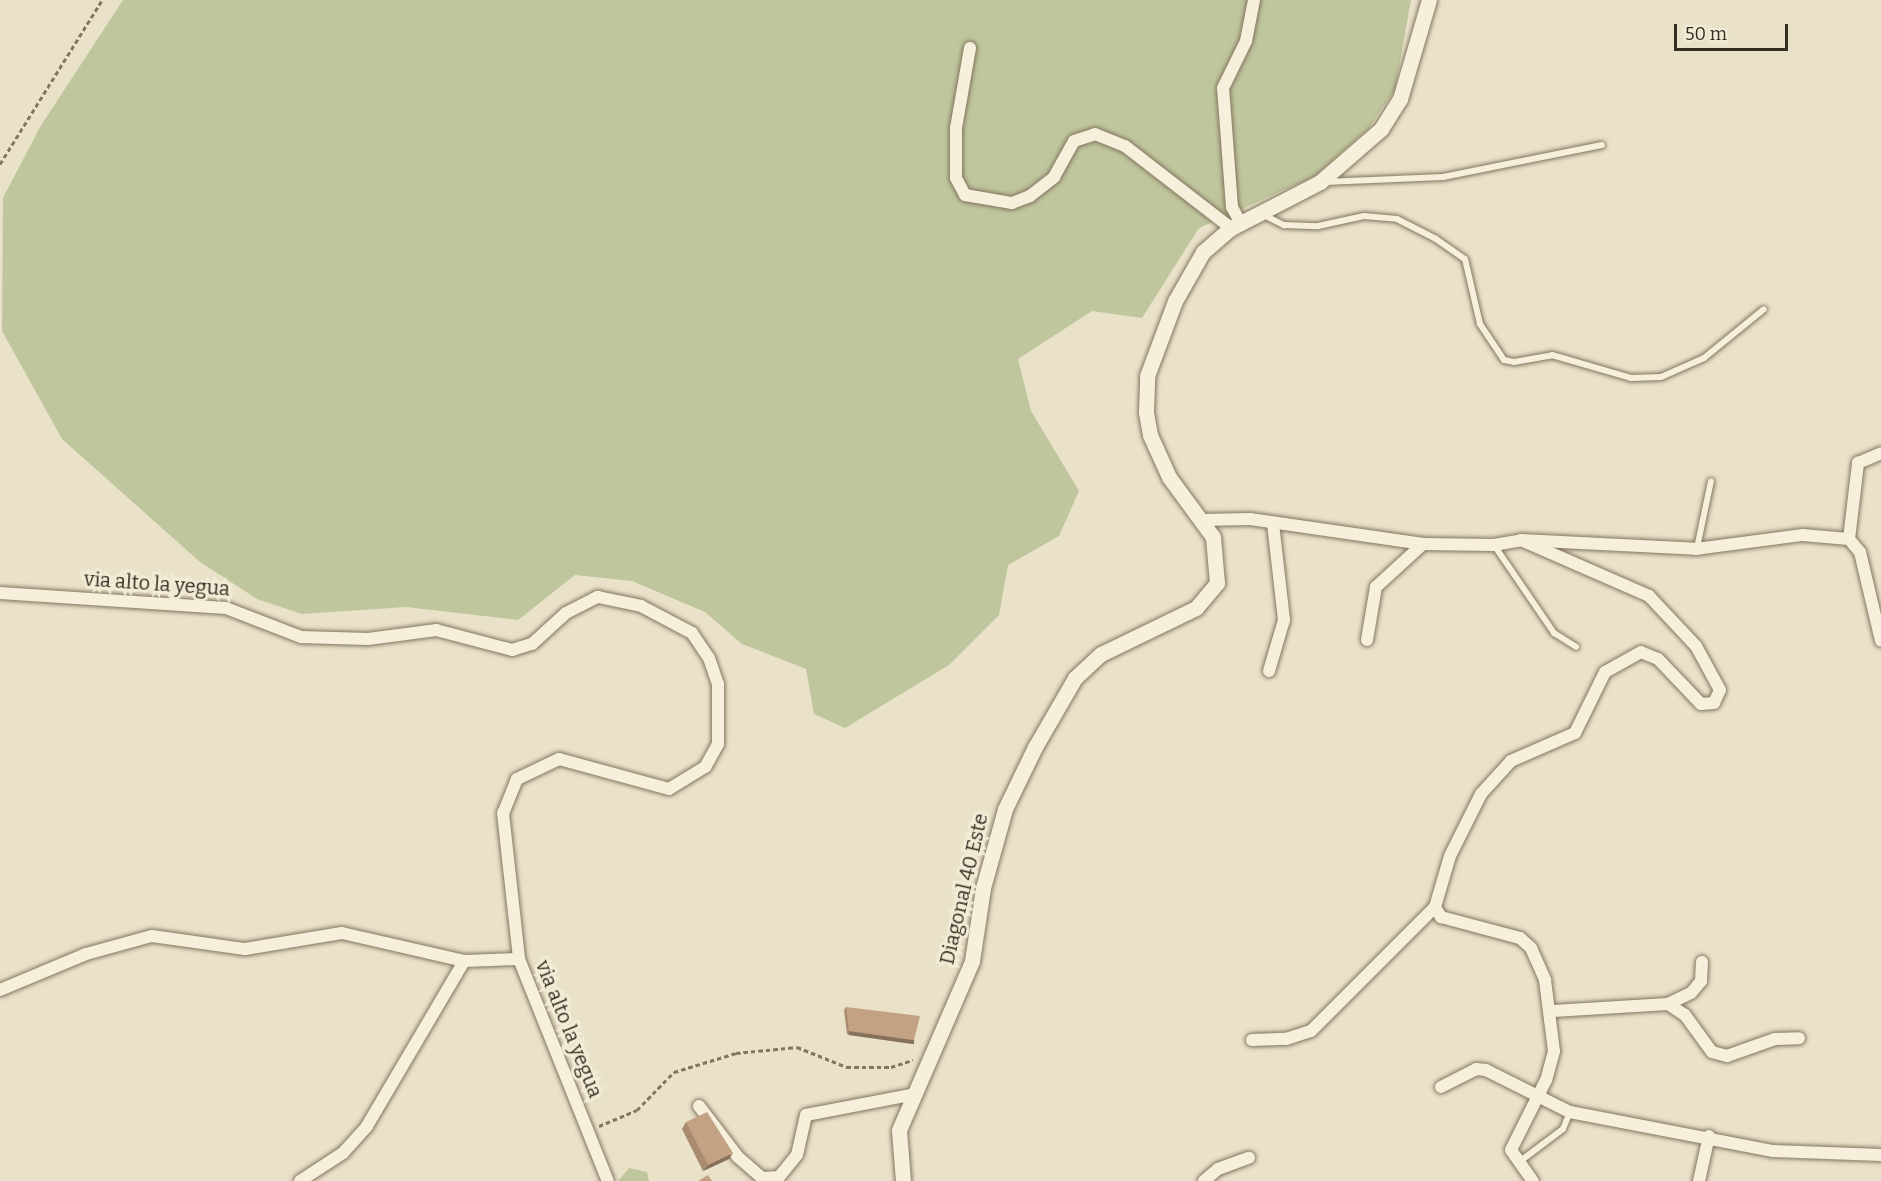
<!DOCTYPE html>
<html>
<head>
<meta charset="utf-8">
<style>
	body { margin:0 }
	#map { position:relative; width:1881px; height:1181px; overflow:hidden; background:#e9e2c9; font-family:Bitter,serif }
	div>[style] { position:absolute }
	.green>* { inset:0; background:#bfc69e }
	.path>* { height:3px; margin-top:-1.5px; transform-origin:0; background:repeating-linear-gradient(90deg,#84755f 0 4.5px,transparent 0 7.5px) }
	.roads { filter:drop-shadow(0 0 2px #84755f) drop-shadow(0 0 2px #84755f) }
	.service>* { height:6px; margin:-3px; padding:0 3px; transform-origin:3px; border-radius:3px; background:#f5efdb }
	.minor>* { height:12px; margin:-6px; padding:0 6px; transform-origin:6px; border-radius:6px; background:#f5efdb }
	.tertiary>* { height:15px; margin:-7.5px; padding:0 7.5px; transform-origin:7.5px; border-radius:7.5px; background:#f5efdb }
	.wall>* { inset:0; background:#a88b71 }
	.shaded-wall>* { inset:0; background:#88715c; transform-origin:0 0 }
	.building>* { inset:0; background:#c3a283 }
	span { translate:-50% -50%; white-space:nowrap; text-align:center; line-height:1.15; -webkit-text-stroke:6px #f2ecd7; paint-order:stroke }
	.street-label { font-size:20px; color:#362d21 }
	.scale { position:absolute; left:1674px; top:24px; width:114px; height:27px; box-sizing:border-box; border:3px solid #362d21; border-top:0; padding-left:8px; font-size:18px; line-height:21px; white-space:nowrap; color:#362d21; -webkit-text-stroke:4px #f2ecd7; paint-order:stroke }
</style>
</head>
<body>
<div id="map">
	<div class="green">
		<div style="clip-path:polygon(123px 0,1411px 0,1395px 89px,1369px 128px,1315px 176px,1199px 228px,1142px 318px,1092px 311px,1018px 359px,1031px 411px,1079px 491px,1059px 536px,1008px 565px,999px 615px,949px 665px,845px 728px,814px 714px,806px 669px,742px 644px,705px 612px,632px 581px,575px 575px,518px 620px,406px 607px,302px 614px,257px 599px,200px 562px,62px 439px,2px 331px,3px 198px,40px 127px)"></div>
		<div style="clip-path:polygon(629px 1168px,647px 1172px,649px 1181px,618px 1181px)"></div>
	</div>
	<div class="path">
		<div style="left:0;top:164px;width:193px;rotate:-58.1deg"></div>
		<div style="left:599px;top:1126px;width:41px;rotate:-22.8deg"></div>
		<div style="left:637px;top:1110px;width:53px;rotate:-45.8deg"></div>
		<div style="left:674px;top:1072px;width:65px;rotate:-17deg"></div>
		<div style="left:736px;top:1053px;width:61px;rotate:-5.6deg"></div>
		<div style="left:797px;top:1047px;width:54px;rotate:21.8deg"></div>
		<div style="left:847px;top:1067px;width:44px"></div>
		<div style="left:891px;top:1067px;width:23px;rotate:-18deg"></div>
	</div>
	<div class="roads">
		<div class="service">
			<div style="left:1324px;top:182px;width:119px;rotate:-2.4deg"></div>
			<div style="left:1443px;top:177px;width:162px;rotate:-11.4deg"></div>
			<div style="left:1262px;top:214px;width:25px;rotate:27deg"></div>
			<div style="left:1284px;top:225px;width:34px;rotate:2deg"></div>
			<div style="left:1318px;top:226px;width:47px;rotate:-12.3deg"></div>
			<div style="left:1364px;top:216px;width:33px;rotate:5deg"></div>
			<div style="left:1397px;top:219px;width:44px;rotate:27.1deg"></div>
			<div style="left:1436px;top:239px;width:35px;rotate:35deg"></div>
			<div style="left:1465px;top:259px;width:67px;rotate:77deg"></div>
			<div style="left:1480px;top:324px;width:43px;rotate:56.3deg"></div>
			<div style="left:1504px;top:360px;width:10px;rotate:11deg"></div>
			<div style="left:1514px;top:362px;width:39px;rotate:-10deg"></div>
			<div style="left:1552px;top:355px;width:82px;rotate:16.2deg"></div>
			<div style="left:1631px;top:378px;width:30px;rotate:-2deg"></div>
			<div style="left:1661px;top:377px;width:47px;rotate:-23.8deg"></div>
			<div style="left:1704px;top:358px;width:77px;rotate:-39.2deg"></div>
			<div style="left:1494px;top:545px;width:107px;rotate:55.7deg"></div>
			<div style="left:1554px;top:633px;width:26px;rotate:32deg"></div>
			<div style="left:1697px;top:548px;width:68px;rotate:-78.2deg"></div>
			<div style="left:1519px;top:1162px;width:55px;rotate:-36.9deg"></div>
			<div style="left:1563px;top:1129px;width:18px;rotate:-68deg"></div>
		</div>
		<div class="minor">
			<div style="left:970px;top:48px;width:81px;rotate:99.9deg"></div>
			<div style="left:956px;top:128px;width:50px;rotate:90deg"></div>
			<div style="left:956px;top:178px;width:19px;rotate:62deg"></div>
			<div style="left:965px;top:195px;width:48px;rotate:9.7deg"></div>
			<div style="left:1012px;top:203px;width:19px;rotate:-21deg"></div>
			<div style="left:1030px;top:196px;width:31px;rotate:-38deg"></div>
			<div style="left:1054px;top:177px;width:41px;rotate:-60.9deg"></div>
			<div style="left:1074px;top:141px;width:22px;rotate:-18deg"></div>
			<div style="left:1095px;top:134px;width:32px;rotate:22deg"></div>
			<div style="left:1125px;top:146px;width:134px;rotate:37.7deg"></div>
			<div style="left:1240px;top:222px;width:17px;rotate:-118deg"></div>
			<div style="left:1232px;top:207px;width:119px;rotate:-94.3deg"></div>
			<div style="left:1223px;top:88px;width:52px;rotate:-63.9deg"></div>
			<div style="left:1246px;top:41px;width:42px;rotate:-79deg"></div>
			<div style="left:1202px;top:520px;width:48px;rotate:-1.2deg"></div>
			<div style="left:1250px;top:519px;width:175px;rotate:8.2deg"></div>
			<div style="left:1423px;top:544px;width:71px;rotate:0.8deg"></div>
			<div style="left:1494px;top:545px;width:27px;rotate:-10deg"></div>
			<div style="left:1521px;top:540px;width:175px;rotate:2.9deg"></div>
			<div style="left:1696px;top:549px;width:108px;rotate:-7.5deg"></div>
			<div style="left:1803px;top:535px;width:46px;rotate:5deg"></div>
			<div style="left:1849px;top:539px;width:17px;rotate:50deg"></div>
			<div style="left:1860px;top:552px;width:91px;rotate:76.7deg"></div>
			<div style="left:1849px;top:539px;width:77px;rotate:-83.2deg"></div>
			<div style="left:1858px;top:463px;width:25px;rotate:-23deg"></div>
			<div style="left:1521px;top:540px;width:140px;rotate:23.6deg"></div>
			<div style="left:1649px;top:596px;width:69px;rotate:46.8deg"></div>
			<div style="left:1696px;top:646px;width:50px;rotate:61.4deg"></div>
			<div style="left:1720px;top:690px;width:14px;rotate:115deg"></div>
			<div style="left:1714px;top:703px;width:13px;rotate:176deg"></div>
			<div style="left:1701px;top:704px;width:62px;rotate:-133.7deg"></div>
			<div style="left:1658px;top:659px;width:18px;rotate:-158deg"></div>
			<div style="left:1641px;top:652px;width:41px;rotate:150.9deg"></div>
			<div style="left:1605px;top:672px;width:68px;rotate:116.2deg"></div>
			<div style="left:1575px;top:733px;width:70px;rotate:156.4deg"></div>
			<div style="left:1511px;top:761px;width:45px;rotate:132.3deg"></div>
			<div style="left:1481px;top:794px;width:69px;rotate:116.6deg"></div>
			<div style="left:1450px;top:856px;width:53px;rotate:106.4deg"></div>
			<div style="left:1435px;top:907px;width:12px;rotate:59deg"></div>
			<div style="left:1441px;top:917px;width:82px;rotate:14.9deg"></div>
			<div style="left:1520px;top:938px;width:15px;rotate:42deg"></div>
			<div style="left:1531px;top:948px;width:35px;rotate:66deg"></div>
			<div style="left:1545px;top:980px;width:72px;rotate:82.8deg"></div>
			<div style="left:1554px;top:1051px;width:30px;rotate:105deg"></div>
			<div style="left:1546px;top:1080px;width:78px;rotate:116.6deg"></div>
			<div style="left:1511px;top:1150px;width:38px;rotate:55deg"></div>
			<div style="left:0;top:593px;width:226px;rotate:3.8deg"></div>
			<div style="left:226px;top:608px;width:80px;rotate:21.1deg"></div>
			<div style="left:301px;top:637px;width:67px;rotate:1.7deg"></div>
			<div style="left:368px;top:639px;width:69px;rotate:-7.5deg"></div>
			<div style="left:436px;top:630px;width:79px;rotate:14.7deg"></div>
			<div style="left:512px;top:650px;width:21px;rotate:-17deg"></div>
			<div style="left:532px;top:644px;width:46px;rotate:-42.4deg"></div>
			<div style="left:566px;top:613px;width:36px;rotate:-27deg"></div>
			<div style="left:598px;top:597px;width:44px;rotate:11.8deg"></div>
			<div style="left:641px;top:606px;width:58px;rotate:27.9deg"></div>
			<div style="left:692px;top:633px;width:30px;rotate:56deg"></div>
			<div style="left:709px;top:658px;width:28px;rotate:71deg"></div>
			<div style="left:718px;top:684px;width:60px;rotate:90deg"></div>
			<div style="left:718px;top:744px;width:26px;rotate:119deg"></div>
			<div style="left:705px;top:767px;width:42px;rotate:148.6deg"></div>
			<div style="left:669px;top:789px;width:114px;rotate:-164.7deg"></div>
			<div style="left:559px;top:759px;width:47px;rotate:154.5deg"></div>
			<div style="left:517px;top:779px;width:37px;rotate:112deg"></div>
			<div style="left:503px;top:813px;width:147px;rotate:83.7deg"></div>
			<div style="left:519px;top:959px;width:239px;rotate:68.2deg"></div>
			<div style="left:1367px;top:640px;width:54px;rotate:-80.4deg"></div>
			<div style="left:1376px;top:587px;width:64px;rotate:-42.5deg"></div>
			<div style="left:1269px;top:671px;width:53px;rotate:-73.6deg"></div>
			<div style="left:1284px;top:620px;width:98px;rotate:-96.5deg"></div>
			<div style="left:0;top:990px;width:93px;rotate:-22.7deg"></div>
			<div style="left:86px;top:954px;width:68px;rotate:-15.3deg"></div>
			<div style="left:152px;top:936px;width:94px;rotate:8deg"></div>
			<div style="left:245px;top:949px;width:98px;rotate:-9.4deg"></div>
			<div style="left:342px;top:933px;width:125px;rotate:12.9deg"></div>
			<div style="left:464px;top:961px;width:55px;rotate:-2.1deg"></div>
			<div style="left:1668px;top:1004px;width:25px;rotate:-26deg"></div>
			<div style="left:1691px;top:993px;width:16px;rotate:-50deg"></div>
			<div style="left:1701px;top:981px;width:19px;rotate:-87deg"></div>
			<div style="left:1553px;top:1011px;width:115px;rotate:-3.5deg"></div>
			<div style="left:1668px;top:1004px;width:20px;rotate:33deg"></div>
			<div style="left:1685px;top:1015px;width:46px;rotate:53.9deg"></div>
			<div style="left:1712px;top:1052px;width:16px;rotate:15deg"></div>
			<div style="left:1727px;top:1056px;width:51px;rotate:-19.5deg"></div>
			<div style="left:1775px;top:1039px;width:24px;rotate:-2deg"></div>
			<div style="left:1252px;top:1040px;width:34px;rotate:-2deg"></div>
			<div style="left:1286px;top:1039px;width:26px;rotate:-18deg"></div>
			<div style="left:1311px;top:1031px;width:175px;rotate:-45deg"></div>
			<div style="left:1441px;top:1087px;width:39px;rotate:-27deg"></div>
			<div style="left:1476px;top:1069px;width:10px;rotate:6deg"></div>
			<div style="left:1486px;top:1070px;width:94px;rotate:26.6deg"></div>
			<div style="left:1570px;top:1112px;width:207px;rotate:10.9deg"></div>
			<div style="left:1773px;top:1151px;width:108px;rotate:2.1deg"></div>
			<div style="left:699px;top:1106px;width:64px;rotate:52.6deg"></div>
			<div style="left:738px;top:1157px;width:32px;rotate:41deg"></div>
			<div style="left:762px;top:1178px;width:17px;rotate:-3deg"></div>
			<div style="left:779px;top:1177px;width:28px;rotate:-51deg"></div>
			<div style="left:797px;top:1155px;width:41px;rotate:-77.3deg"></div>
			<div style="left:806px;top:1115px;width:107px;rotate:-10.8deg"></div>
			<div style="left:300px;top:1181px;width:51px;rotate:-33.1deg"></div>
			<div style="left:343px;top:1153px;width:36px;rotate:-48deg"></div>
			<div style="left:367px;top:1126px;width:191px;rotate:-59.5deg"></div>
			<div style="left:1204px;top:1181px;width:18px;rotate:-41deg"></div>
			<div style="left:1218px;top:1169px;width:33px;rotate:-20deg"></div>
			<div style="left:1699px;top:1181px;width:46px;rotate:-77.5deg"></div>
		</div>
		<div class="tertiary">
			<div style="left:903px;top:1181px;width:51px;rotate:-94.5deg"></div>
			<div style="left:899px;top:1130px;width:184px;rotate:-66.6deg"></div>
			<div style="left:972px;top:961px;width:74px;rotate:-81.4deg"></div>
			<div style="left:983px;top:888px;width:82px;rotate:-74.4deg"></div>
			<div style="left:1005px;top:809px;width:69px;rotate:-64.2deg"></div>
			<div style="left:1035px;top:747px;width:80px;rotate:-59.9deg"></div>
			<div style="left:1075px;top:678px;width:35px;rotate:-43deg"></div>
			<div style="left:1101px;top:654px;width:106px;rotate:-25.8deg"></div>
			<div style="left:1196px;top:608px;width:33px;rotate:-50deg"></div>
			<div style="left:1217px;top:583px;width:46px;rotate:-95deg"></div>
			<div style="left:1213px;top:537px;width:74px;rotate:-126.3deg"></div>
			<div style="left:1169px;top:477px;width:46px;rotate:-114.3deg"></div>
			<div style="left:1150px;top:435px;width:23px;rotate:-100deg"></div>
			<div style="left:1146px;top:412px;width:36px;rotate:-88deg"></div>
			<div style="left:1147px;top:376px;width:80px;rotate:-69.5deg"></div>
			<div style="left:1175px;top:301px;width:56px;rotate:-60.3deg"></div>
			<div style="left:1203px;top:252px;width:37px;rotate:-41deg"></div>
			<div style="left:1231px;top:228px;width:100px;rotate:-27.3deg"></div>
			<div style="left:1320px;top:182px;width:81px;rotate:-41deg"></div>
			<div style="left:1381px;top:129px;width:36px;rotate:-58deg"></div>
			<div style="left:1400px;top:99px;width:103px;rotate:-73.7deg"></div>
		</div>
	</div>
	<div class="wall">
		<div style="clip-path:polygon(846px 1007px,914px 1040px,912px 1043px,847px 1034px,844px 1010px)"></div>
		<div style="clip-path:polygon(686px 1122px,729px 1159px,703px 1171px,682px 1129px)"></div>
	</div>
	<div class="shaded-wall">
		<div style="left:849px;top:1031px;width:66px;height:4px;rotate:8deg"></div>
		<div style="clip-path:polygon(733px 1153px,729px 1159px,703px 1171px,708px 1165px)"></div>
	</div>
	<div class="building">
		<div style="clip-path:polygon(846px 1007px,920px 1016px,914px 1040px,849px 1031px)"></div>
		<div style="clip-path:polygon(707px 1112px,733px 1153px,708px 1165px,686px 1122px)"></div>
		<div style="clip-path:polygon(708px 1175px,712px 1181px,698px 1181px)"></div>
	</div>
	<div class="street-label">
		<span style="left:157px;top:584px;rotate:4deg">via alto la yegua</span>
		<span style="left:964px;top:889px;rotate:-77deg">Diagonal 40 Este</span>
		<span style="left:569px;top:1029px;rotate:68deg">via alto la yegua</span>
	</div>
	<div class="scale">50 m</div>
</div>
</body>
</html>
